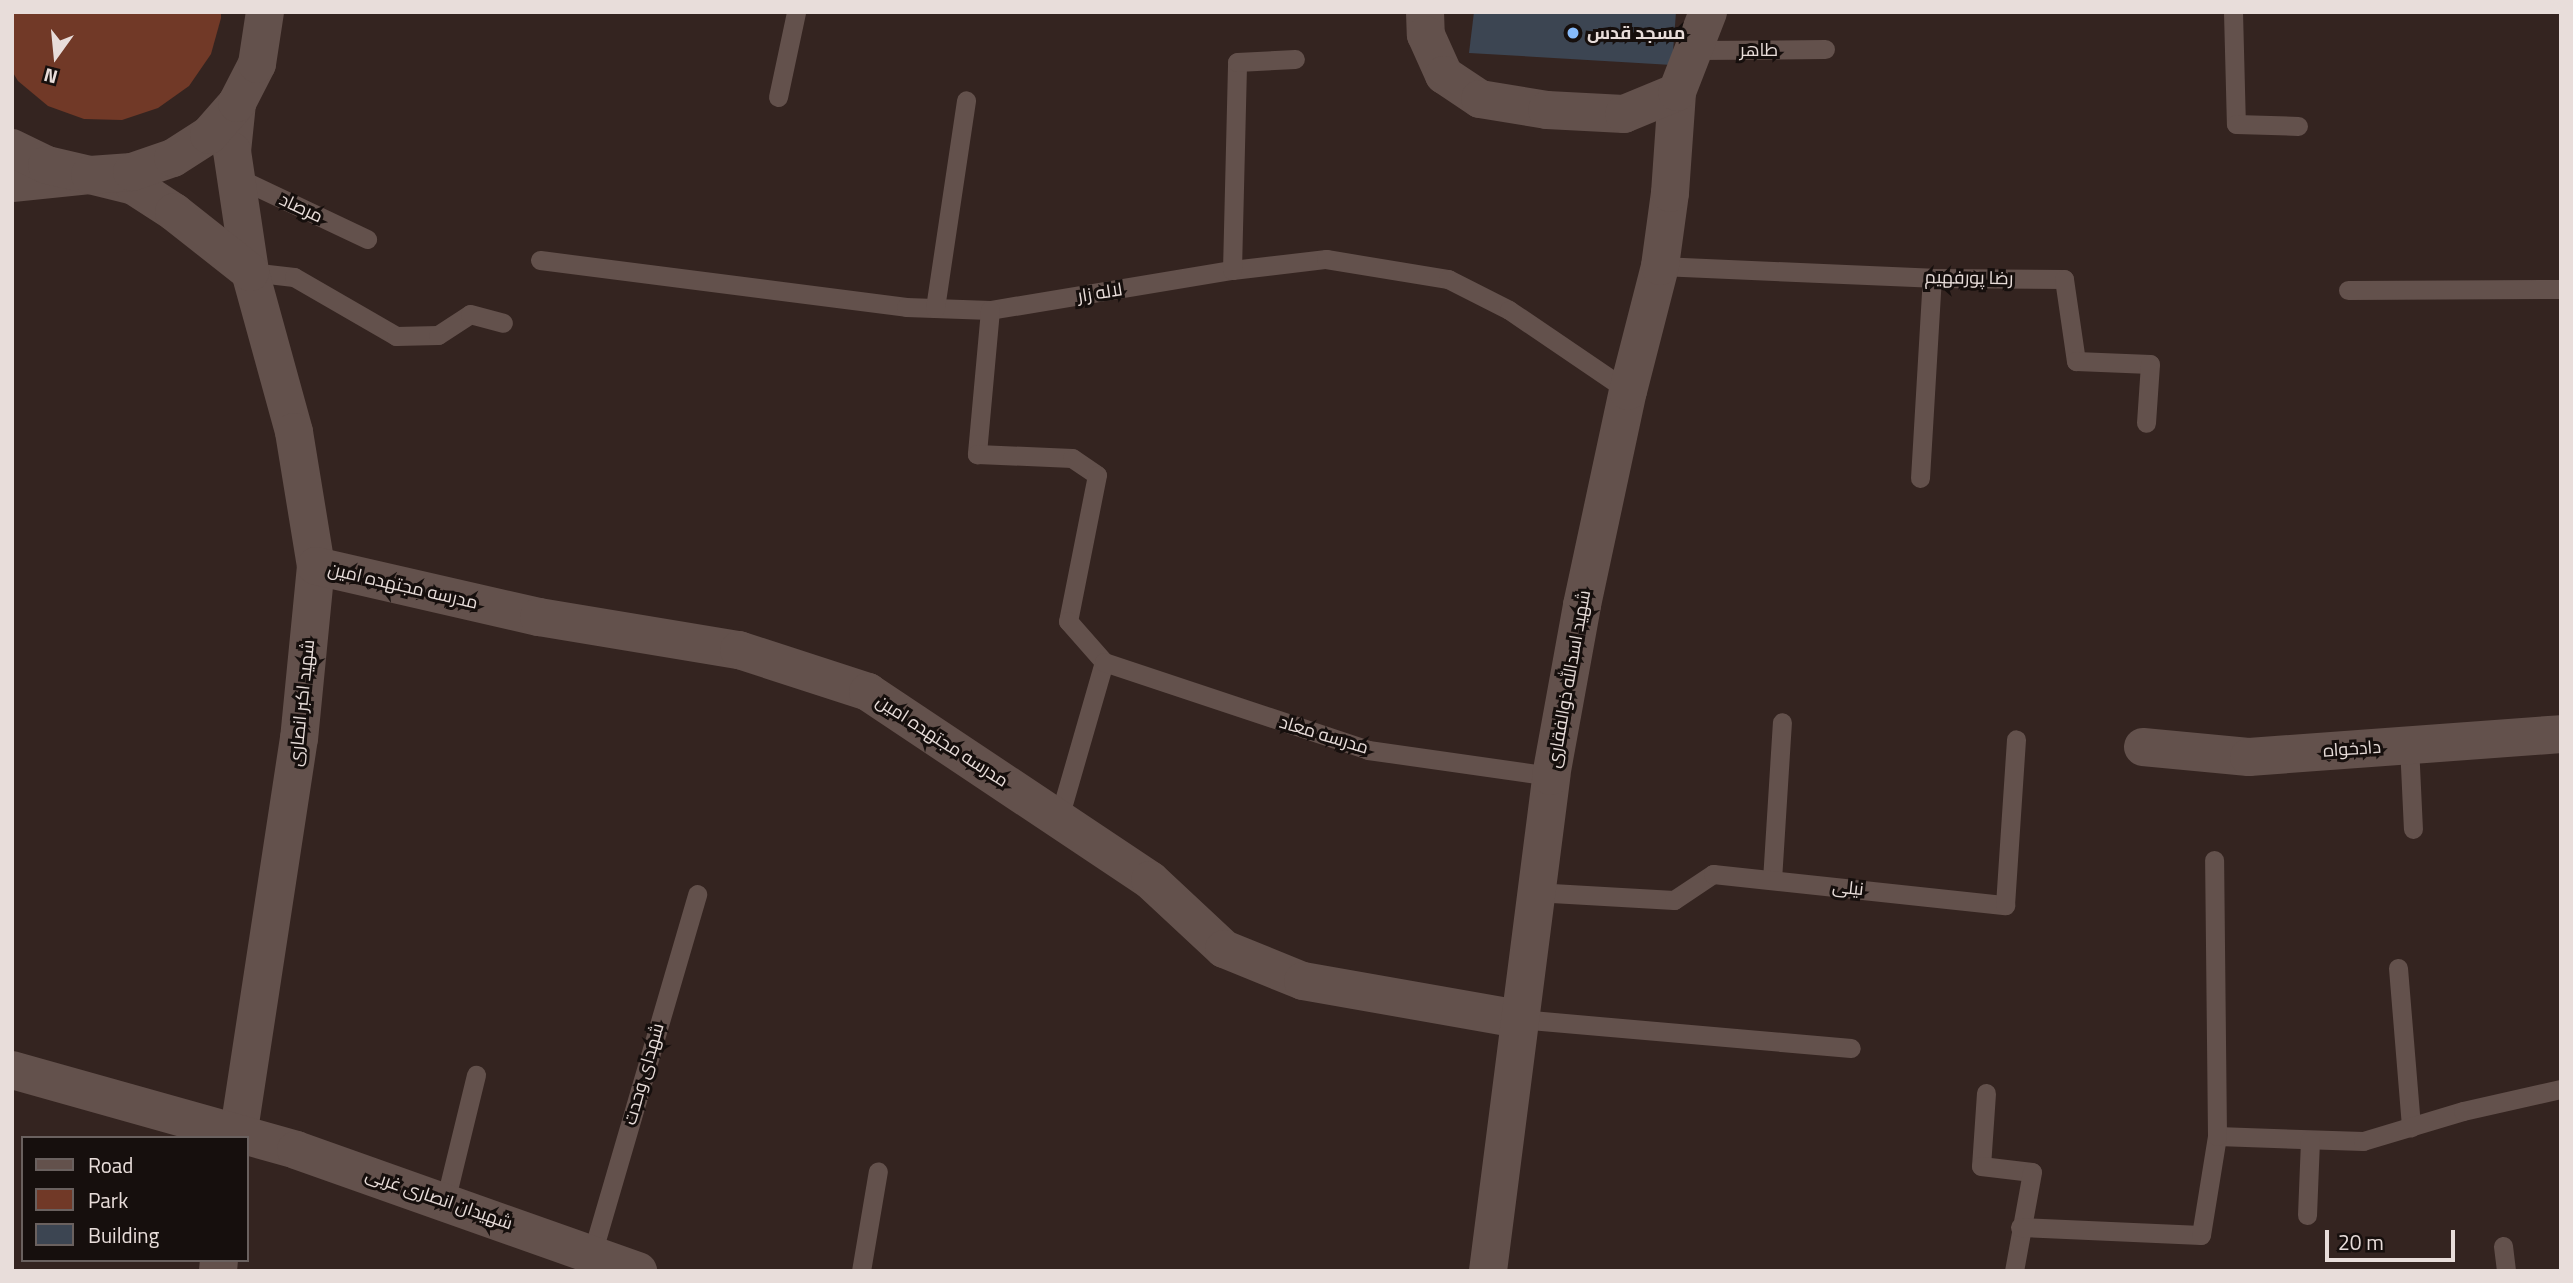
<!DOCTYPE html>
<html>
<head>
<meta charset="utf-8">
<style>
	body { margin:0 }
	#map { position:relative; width:2573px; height:1283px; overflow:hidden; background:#342420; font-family:"Titillium Web",Cairo,sans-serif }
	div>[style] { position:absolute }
	.green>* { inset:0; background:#713927 }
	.building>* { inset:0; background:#3c4552 }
	.service>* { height:19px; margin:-9.5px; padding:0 9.5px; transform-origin:9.5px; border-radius:9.5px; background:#63514c }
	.minor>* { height:38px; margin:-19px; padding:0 19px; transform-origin:19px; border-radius:19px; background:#63514c }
	.tertiary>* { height:38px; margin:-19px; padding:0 19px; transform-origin:19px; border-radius:19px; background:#63514c }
	.secondary>* { height:38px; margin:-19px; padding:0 19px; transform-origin:19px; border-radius:19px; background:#63514c }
	.dots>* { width:19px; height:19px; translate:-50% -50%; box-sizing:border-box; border:4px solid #160f0d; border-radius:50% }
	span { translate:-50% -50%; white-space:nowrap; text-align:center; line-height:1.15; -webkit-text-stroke:6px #160f0d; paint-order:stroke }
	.poi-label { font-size:18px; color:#e8ddda; font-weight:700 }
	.left { translate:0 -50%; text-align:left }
	.street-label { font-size:18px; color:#e8ddda }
	.frame { position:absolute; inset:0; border:14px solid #e8ddda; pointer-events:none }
	.legend { position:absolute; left:21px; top:1136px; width:228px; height:126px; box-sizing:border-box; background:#160f0d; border:2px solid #6a615f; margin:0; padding:9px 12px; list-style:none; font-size:21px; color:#e8ddda }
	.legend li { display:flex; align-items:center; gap:14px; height:35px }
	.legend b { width:35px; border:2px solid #6a615f }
	.north { position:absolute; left:21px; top:21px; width:70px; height:70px; -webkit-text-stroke:5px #160f0d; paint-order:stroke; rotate:195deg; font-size:19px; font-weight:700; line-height:28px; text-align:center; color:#e8ddda }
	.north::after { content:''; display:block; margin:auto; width:24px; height:32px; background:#e8ddda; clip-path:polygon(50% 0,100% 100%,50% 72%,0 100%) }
	.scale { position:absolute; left:2325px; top:1230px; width:130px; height:32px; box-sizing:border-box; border:4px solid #e8ddda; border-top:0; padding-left:9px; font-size:21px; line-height:24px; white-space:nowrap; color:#e8ddda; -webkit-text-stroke:5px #160f0d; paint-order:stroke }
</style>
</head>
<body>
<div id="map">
	<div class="green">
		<div style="clip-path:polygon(12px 12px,221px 12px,221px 18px,211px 54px,189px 86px,158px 108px,122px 120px,84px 119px,48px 106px,18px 81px,12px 71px)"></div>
	</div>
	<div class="building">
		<div style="clip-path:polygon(1474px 12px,1676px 12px,1672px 65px,1469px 53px)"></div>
	</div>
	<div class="service">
		<div style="left:2233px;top:12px;width:112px;rotate:88.5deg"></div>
		<div style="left:2236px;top:124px;width:62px;rotate:1.8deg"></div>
		<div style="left:1694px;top:50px;width:131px;rotate:-0.4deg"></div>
		<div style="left:778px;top:97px;width:87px;rotate:-78deg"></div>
		<div style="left:236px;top:177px;width:145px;rotate:25.3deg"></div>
		<div style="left:540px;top:260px;width:369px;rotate:7.3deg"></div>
		<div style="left:906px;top:307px;width:84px;rotate:2deg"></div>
		<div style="left:990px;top:310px;width:245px;rotate:-9.4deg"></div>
		<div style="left:1232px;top:270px;width:95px;rotate:-6.7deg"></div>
		<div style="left:1326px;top:259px;width:124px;rotate:9.3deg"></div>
		<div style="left:1448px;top:279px;width:68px;rotate:26.9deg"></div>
		<div style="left:1509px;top:310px;width:144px;rotate:34.2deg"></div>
		<div style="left:1660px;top:266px;width:272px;rotate:2.5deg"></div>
		<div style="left:1932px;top:278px;width:132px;rotate:0.4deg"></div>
		<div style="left:2064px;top:279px;width:83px;rotate:81.7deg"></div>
		<div style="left:2076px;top:361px;width:74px;rotate:2.3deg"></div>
		<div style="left:2150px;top:364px;width:59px;rotate:93.9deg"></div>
		<div style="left:1232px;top:270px;width:208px;rotate:-88.6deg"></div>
		<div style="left:1237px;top:62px;width:58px;rotate:-3deg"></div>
		<div style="left:250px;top:272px;width:44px;rotate:6.5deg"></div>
		<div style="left:294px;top:277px;width:118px;rotate:30deg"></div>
		<div style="left:396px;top:336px;width:42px;rotate:-1.4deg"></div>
		<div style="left:438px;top:335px;width:38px;rotate:-33deg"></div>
		<div style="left:470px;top:314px;width:34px;rotate:15deg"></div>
		<div style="left:2348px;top:290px;width:213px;rotate:-0.3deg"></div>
		<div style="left:935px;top:308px;width:210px;rotate:-81.5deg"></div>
		<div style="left:990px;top:310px;width:145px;rotate:95.2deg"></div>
		<div style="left:977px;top:454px;width:95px;rotate:2.4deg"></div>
		<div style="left:1072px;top:458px;width:30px;rotate:34deg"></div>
		<div style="left:1097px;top:475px;width:149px;rotate:101.2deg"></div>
		<div style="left:1068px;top:621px;width:55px;rotate:48.7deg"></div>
		<div style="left:1104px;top:662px;width:162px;rotate:106.1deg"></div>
		<div style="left:1920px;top:478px;width:200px;rotate:-86.6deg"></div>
		<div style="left:1104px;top:662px;width:278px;rotate:18.4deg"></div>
		<div style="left:1368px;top:750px;width:185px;rotate:8.1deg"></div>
		<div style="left:2409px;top:745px;width:84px;rotate:87.3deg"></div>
		<div style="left:1772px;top:880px;width:158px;rotate:-86.4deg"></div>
		<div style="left:1534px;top:892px;width:140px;rotate:3.3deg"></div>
		<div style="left:1674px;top:900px;width:47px;rotate:-33.7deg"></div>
		<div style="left:1713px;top:874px;width:294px;rotate:6.1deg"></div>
		<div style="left:2005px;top:905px;width:166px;rotate:-86.2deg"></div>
		<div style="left:2398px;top:968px;width:160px;rotate:85.3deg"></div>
		<div style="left:1519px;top:1019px;width:333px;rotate:5deg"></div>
		<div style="left:1986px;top:1093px;width:73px;rotate:93.9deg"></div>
		<div style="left:1981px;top:1166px;width:51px;rotate:6.7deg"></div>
		<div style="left:2032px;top:1172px;width:101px;rotate:100.3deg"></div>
		<div style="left:2217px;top:1136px;width:146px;rotate:2deg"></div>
		<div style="left:2363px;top:1141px;width:104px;rotate:-16.7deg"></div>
		<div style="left:2463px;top:1111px;width:100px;rotate:-12.7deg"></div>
		<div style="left:445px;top:1202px;width:131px;rotate:-76.3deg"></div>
		<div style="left:2307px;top:1215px;width:75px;rotate:-87.7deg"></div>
		<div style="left:2020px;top:1227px;width:181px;rotate:2.5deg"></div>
		<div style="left:2201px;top:1235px;width:100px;rotate:-80.8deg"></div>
		<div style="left:2217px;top:1136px;width:276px;rotate:-90.6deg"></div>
		<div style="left:2503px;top:1246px;width:25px;rotate:83deg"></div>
		<div style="left:592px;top:1254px;width:375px;rotate:-73.7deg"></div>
		<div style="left:861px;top:1271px;width:101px;rotate:-80.4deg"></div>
	</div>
	<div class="minor">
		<div style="left:237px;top:103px;width:48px;rotate:95.9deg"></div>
		<div style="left:232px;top:151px;width:122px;rotate:81.5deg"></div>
		<div style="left:250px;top:272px;width:166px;rotate:74.6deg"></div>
		<div style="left:294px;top:432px;width:136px;rotate:80.7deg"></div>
		<div style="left:316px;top:566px;width:173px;rotate:95.6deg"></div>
		<div style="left:299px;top:738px;width:405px;rotate:98.7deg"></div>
		<div style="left:12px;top:183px;width:78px;rotate:-5.9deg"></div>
		<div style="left:90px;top:175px;width:45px;rotate:14deg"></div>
		<div style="left:134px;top:186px;width:48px;rotate:33deg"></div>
		<div style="left:174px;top:212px;width:97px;rotate:38.3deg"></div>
		<div style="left:316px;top:566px;width:229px;rotate:12.9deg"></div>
		<div style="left:539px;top:617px;width:203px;rotate:9.4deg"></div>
		<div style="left:739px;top:650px;width:136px;rotate:18deg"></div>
		<div style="left:868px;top:692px;width:339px;rotate:33.7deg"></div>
		<div style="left:1150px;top:880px;width:101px;rotate:43deg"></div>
		<div style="left:1224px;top:949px;width:85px;rotate:22.1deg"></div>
		<div style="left:1303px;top:981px;width:219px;rotate:10deg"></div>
		<div style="left:2143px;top:747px;width:106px;rotate:5.4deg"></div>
		<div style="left:2249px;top:757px;width:313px;rotate:-4.2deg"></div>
		<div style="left:12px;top:1070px;width:295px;rotate:15.7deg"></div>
		<div style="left:296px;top:1150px;width:363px;rotate:19.5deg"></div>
		<div style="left:218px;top:1271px;width:11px;rotate:-85deg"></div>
	</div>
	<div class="tertiary">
		<div style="left:1488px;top:1271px;width:499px;rotate:-82.7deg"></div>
		<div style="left:1551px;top:776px;width:174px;rotate:-79.7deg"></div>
		<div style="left:1582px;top:605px;width:219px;rotate:-77.9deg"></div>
		<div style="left:1628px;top:391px;width:129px;rotate:-75.6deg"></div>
		<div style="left:1660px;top:266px;width:74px;rotate:-82.2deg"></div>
		<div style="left:1670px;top:193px;width:101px;rotate:-86deg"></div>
	</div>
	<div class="secondary">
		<div style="left:1425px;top:12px;width:23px;rotate:88deg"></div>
		<div style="left:1426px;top:35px;width:44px;rotate:65.8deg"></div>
		<div style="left:1444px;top:75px;width:43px;rotate:33.7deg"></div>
		<div style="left:1480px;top:99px;width:68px;rotate:9.3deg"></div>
		<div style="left:1547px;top:110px;width:77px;rotate:3deg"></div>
		<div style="left:1624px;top:114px;width:57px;rotate:-22.5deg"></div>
		<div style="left:1677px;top:92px;width:86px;rotate:-68.8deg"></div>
		<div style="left:12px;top:148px;width:39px;rotate:26deg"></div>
		<div style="left:47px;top:165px;width:44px;rotate:13.1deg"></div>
		<div style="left:90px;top:175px;width:42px;rotate:-4.1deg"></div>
		<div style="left:132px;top:172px;width:43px;rotate:-18.9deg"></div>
		<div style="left:173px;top:158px;width:43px;rotate:-32.6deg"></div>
		<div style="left:209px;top:135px;width:43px;rotate:-48.8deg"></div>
		<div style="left:237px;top:103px;width:44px;rotate:-62.9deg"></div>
		<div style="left:257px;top:64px;width:53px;rotate:-81.3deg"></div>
	</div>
	<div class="dots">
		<div style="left:1573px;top:33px;background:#87bbfb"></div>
	</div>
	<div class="poi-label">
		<span class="left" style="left:1587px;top:33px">مسجد قدس</span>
	</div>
	<div class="street-label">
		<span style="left:1759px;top:50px">طاهر</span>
		<span style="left:301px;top:208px;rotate:25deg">مرصاد</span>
		<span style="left:1969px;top:278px;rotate:1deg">رضا پورفهیم</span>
		<span style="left:1100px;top:293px;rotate:-9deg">لاله زار</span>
		<span style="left:403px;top:586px;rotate:13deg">مدرسه مجتهده امین</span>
		<span style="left:1569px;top:679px;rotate:-80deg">شهید اسدالله ذوالفقاری</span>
		<span style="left:302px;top:703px;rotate:-84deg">شهید اکبر انصاری</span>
		<span style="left:1324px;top:735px;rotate:17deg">مدرسه معاد</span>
		<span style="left:942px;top:741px;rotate:33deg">مدرسه مجتهده امین</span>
		<span style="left:2352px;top:749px;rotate:-4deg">دادخواه</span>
		<span style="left:1848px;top:888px;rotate:6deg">نیلی</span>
		<span style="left:644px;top:1074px;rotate:-74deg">شهدای وحدت</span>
		<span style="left:439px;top:1199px;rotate:19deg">شهیدان انصاری غربی</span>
	</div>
	<div class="frame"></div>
	<ul class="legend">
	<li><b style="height:9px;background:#63514c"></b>Road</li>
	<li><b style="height:19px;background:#713927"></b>Park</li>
	<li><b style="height:19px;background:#3c4552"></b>Building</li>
	</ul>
	<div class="north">N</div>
	<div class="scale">20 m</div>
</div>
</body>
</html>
